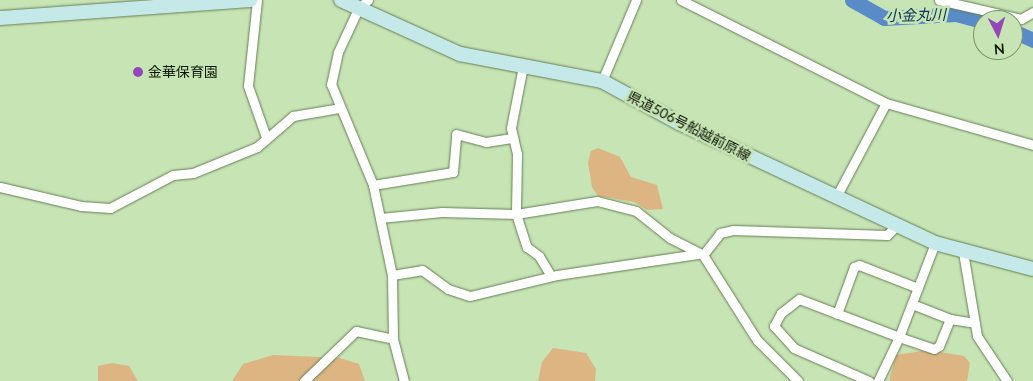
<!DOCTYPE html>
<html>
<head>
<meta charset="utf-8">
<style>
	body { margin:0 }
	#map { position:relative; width:1033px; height:381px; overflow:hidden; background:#c7e4b5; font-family:Lato,"Noto Sans JP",sans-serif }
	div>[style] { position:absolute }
	.green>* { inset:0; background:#dcb583 }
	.river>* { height:15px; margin:-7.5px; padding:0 7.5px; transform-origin:7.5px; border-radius:7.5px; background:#588bc7 }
	.roads { filter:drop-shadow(0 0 1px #657f55) drop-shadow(0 0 1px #657f55) }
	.minor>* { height:9px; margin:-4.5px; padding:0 4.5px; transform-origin:4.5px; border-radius:4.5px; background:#fff }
	.secondary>* { height:14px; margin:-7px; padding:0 7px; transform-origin:7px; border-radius:7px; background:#c4e9e8 }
	.dots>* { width:14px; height:14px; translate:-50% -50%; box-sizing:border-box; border:2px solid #c7e4b5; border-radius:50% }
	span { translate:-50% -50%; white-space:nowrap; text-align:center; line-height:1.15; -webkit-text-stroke:5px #c7e4b5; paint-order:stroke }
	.poi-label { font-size:14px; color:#0e1807 }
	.left { translate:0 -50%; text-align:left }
	.street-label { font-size:14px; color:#0e1807 }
	.water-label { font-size:15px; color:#0b3057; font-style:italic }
	.north { position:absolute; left:973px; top:10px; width:50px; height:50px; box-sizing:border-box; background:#c7e4b5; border:1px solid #7d926f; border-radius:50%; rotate:175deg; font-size:14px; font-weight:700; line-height:20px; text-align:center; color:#0e1807 }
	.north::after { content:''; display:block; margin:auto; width:18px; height:22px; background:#9447b8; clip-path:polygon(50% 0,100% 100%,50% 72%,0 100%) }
</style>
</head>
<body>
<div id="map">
	<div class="green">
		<div style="clip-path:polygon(598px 148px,620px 157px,631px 177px,657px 185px,663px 209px,647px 210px,634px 202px,598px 196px,592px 187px,588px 163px,591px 151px)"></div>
		<div style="clip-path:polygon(553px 348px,586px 353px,596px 369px,595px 381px,538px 381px,542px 362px)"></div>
		<div style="clip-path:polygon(928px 350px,964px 356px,970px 363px,967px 381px,889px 381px,896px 355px)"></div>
		<div style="clip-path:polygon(273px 355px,340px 358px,359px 364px,365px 381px,232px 381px,243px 364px)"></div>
		<div style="clip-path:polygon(112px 363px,129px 366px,138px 381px,98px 381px,98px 366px)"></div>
	</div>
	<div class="river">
		<div style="left:852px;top:0;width:37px;rotate:29deg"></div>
		<div style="left:884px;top:18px;width:72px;rotate:-3.2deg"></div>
		<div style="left:956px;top:14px;width:28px;rotate:15deg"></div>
		<div style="left:1013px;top:31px;width:22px;rotate:24deg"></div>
	</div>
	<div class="roads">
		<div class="minor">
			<div style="left:257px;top:0;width:86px;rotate:96deg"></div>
			<div style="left:248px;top:86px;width:54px;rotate:70.6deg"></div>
			<div style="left:368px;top:0;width:13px;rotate:138deg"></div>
			<div style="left:358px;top:9px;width:47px;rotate:114.9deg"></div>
			<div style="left:338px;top:52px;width:33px;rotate:102deg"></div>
			<div style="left:331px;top:84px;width:109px;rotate:67.4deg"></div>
			<div style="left:373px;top:185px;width:92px;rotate:78.1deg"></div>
			<div style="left:392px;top:275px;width:64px;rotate:89.1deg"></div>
			<div style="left:393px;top:339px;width:43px;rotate:75.3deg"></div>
			<div style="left:681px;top:0;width:229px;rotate:26.7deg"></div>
			<div style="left:886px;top:103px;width:153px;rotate:15.9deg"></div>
			<div style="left:939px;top:0;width:84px;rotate:13deg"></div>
			<div style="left:1021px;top:19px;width:14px;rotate:-30deg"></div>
			<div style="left:523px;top:66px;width:63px;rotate:101deg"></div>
			<div style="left:511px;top:128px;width:27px;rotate:77deg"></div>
			<div style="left:517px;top:154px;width:60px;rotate:91deg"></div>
			<div style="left:516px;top:214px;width:35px;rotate:72deg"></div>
			<div style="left:527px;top:247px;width:15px;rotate:37deg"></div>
			<div style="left:539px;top:256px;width:23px;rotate:59deg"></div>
			<div style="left:602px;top:81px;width:88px;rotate:-67.2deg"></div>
			<div style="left:373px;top:185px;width:81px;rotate:-9.2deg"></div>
			<div style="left:453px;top:172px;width:38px;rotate:-85deg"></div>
			<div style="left:456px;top:134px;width:31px;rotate:15deg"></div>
			<div style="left:486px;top:142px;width:26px;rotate:-9deg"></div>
			<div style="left:0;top:187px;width:83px;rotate:13.2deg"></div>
			<div style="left:81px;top:206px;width:29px;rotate:4deg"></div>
			<div style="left:110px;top:208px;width:71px;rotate:-27.6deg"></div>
			<div style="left:173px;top:175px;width:20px;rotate:-6deg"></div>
			<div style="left:193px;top:173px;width:69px;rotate:-22.1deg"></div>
			<div style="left:257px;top:147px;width:48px;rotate:-40.7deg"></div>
			<div style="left:293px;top:116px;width:48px;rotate:-9.7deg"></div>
			<div style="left:836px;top:197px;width:106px;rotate:-62deg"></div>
			<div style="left:380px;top:218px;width:62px;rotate:-5.5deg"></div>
			<div style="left:442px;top:212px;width:74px;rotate:1.5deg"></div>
			<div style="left:516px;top:214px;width:82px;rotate:-9.1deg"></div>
			<div style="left:597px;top:201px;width:40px;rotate:14.4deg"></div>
			<div style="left:636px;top:211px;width:43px;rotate:38.5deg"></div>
			<div style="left:670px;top:238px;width:37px;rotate:27deg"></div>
			<div style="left:703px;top:255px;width:101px;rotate:57.6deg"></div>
			<div style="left:757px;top:340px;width:58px;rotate:45deg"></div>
			<div style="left:935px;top:243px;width:101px;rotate:111deg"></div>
			<div style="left:899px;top:337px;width:37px;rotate:19deg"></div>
			<div style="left:934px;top:349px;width:6px;rotate:-31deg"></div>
			<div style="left:939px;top:346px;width:29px;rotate:-68deg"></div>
			<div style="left:963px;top:252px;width:85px;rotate:80.5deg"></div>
			<div style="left:977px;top:336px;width:54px;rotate:56.3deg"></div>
			<div style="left:703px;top:255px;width:28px;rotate:-52deg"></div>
			<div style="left:720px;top:233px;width:13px;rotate:-13deg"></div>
			<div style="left:733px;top:230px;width:154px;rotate:1.9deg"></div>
			<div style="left:887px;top:235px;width:14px;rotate:-45deg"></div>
			<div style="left:392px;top:275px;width:30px;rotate:-9deg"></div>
			<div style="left:422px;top:270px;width:32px;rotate:36deg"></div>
			<div style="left:448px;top:289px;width:23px;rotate:18deg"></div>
			<div style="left:470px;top:296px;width:89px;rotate:-13.6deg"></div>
			<div style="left:557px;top:275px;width:142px;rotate:-8.5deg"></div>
			<div style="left:912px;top:304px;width:41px;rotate:21.5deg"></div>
			<div style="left:950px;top:319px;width:25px;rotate:9deg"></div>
			<div style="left:837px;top:314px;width:50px;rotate:-70.1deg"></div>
			<div style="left:854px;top:267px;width:5px;rotate:-22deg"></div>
			<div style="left:859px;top:265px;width:63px;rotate:21.3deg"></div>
			<div style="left:304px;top:381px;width:72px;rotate:-43.9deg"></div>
			<div style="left:356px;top:331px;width:38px;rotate:12deg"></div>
			<div style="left:869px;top:381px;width:82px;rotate:-156.3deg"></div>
			<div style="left:794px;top:348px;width:30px;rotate:-132deg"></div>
			<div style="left:774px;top:326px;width:15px;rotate:-62deg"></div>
			<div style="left:781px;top:313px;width:23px;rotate:-38deg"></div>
			<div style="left:799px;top:299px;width:107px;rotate:20.8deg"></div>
			<div style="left:899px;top:337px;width:49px;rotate:115.5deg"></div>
		</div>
		<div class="secondary">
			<div style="left:341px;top:0;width:131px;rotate:24.4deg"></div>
			<div style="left:460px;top:54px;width:145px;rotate:10.8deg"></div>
			<div style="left:602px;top:81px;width:88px;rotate:28.6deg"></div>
			<div style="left:679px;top:123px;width:283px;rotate:25.1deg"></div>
			<div style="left:935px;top:243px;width:101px;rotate:14.9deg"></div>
			<div style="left:0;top:18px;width:251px;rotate:-4.1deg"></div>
		</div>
	</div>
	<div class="dots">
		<div style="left:138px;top:72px;background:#9447b8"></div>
	</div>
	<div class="poi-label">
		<span class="left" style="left:148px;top:72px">金華保育園</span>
	</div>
	<div class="street-label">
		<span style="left:689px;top:126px;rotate:27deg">県道506号船越前原線</span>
	</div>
	<div class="water-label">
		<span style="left:916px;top:15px;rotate:-1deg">小金丸川</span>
	</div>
	<div class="north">N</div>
</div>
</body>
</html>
